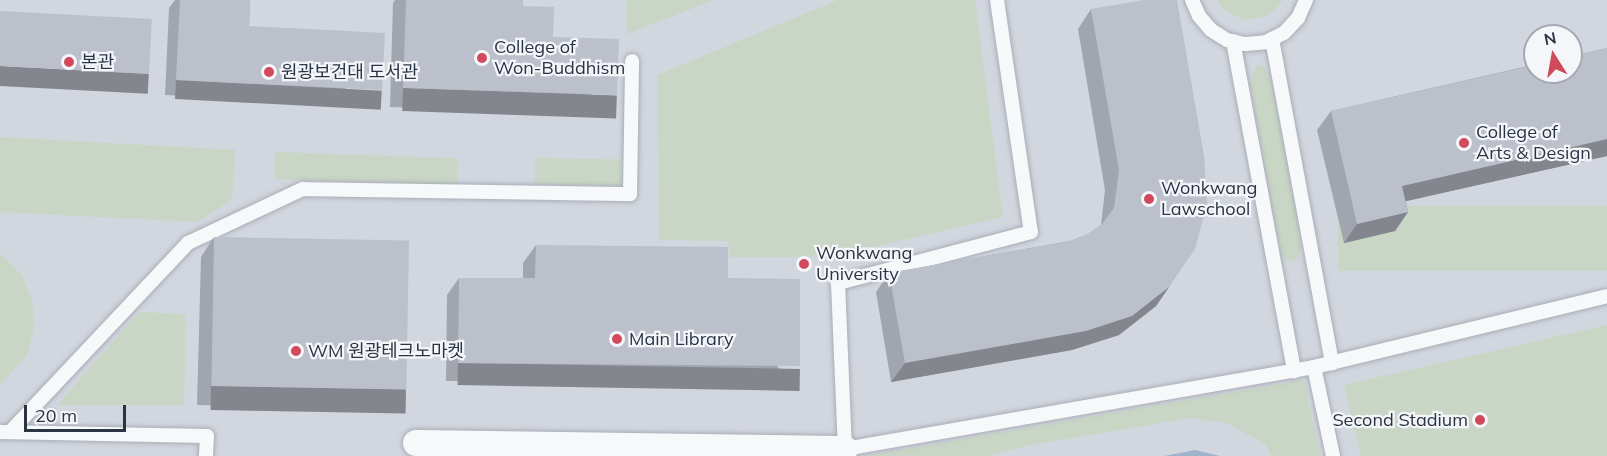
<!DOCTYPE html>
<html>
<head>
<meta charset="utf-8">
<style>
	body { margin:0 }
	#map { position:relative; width:1607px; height:456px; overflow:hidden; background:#e4e7ec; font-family:Mulish,"Noto Sans KR",sans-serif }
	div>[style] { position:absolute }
	.built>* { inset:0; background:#d2d6de }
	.green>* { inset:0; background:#c9d6c5; transform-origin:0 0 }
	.water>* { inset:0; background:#9fb4cc }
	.roads { filter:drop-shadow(0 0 2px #a9aeb7) drop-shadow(0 0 2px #a9aeb7) }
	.lane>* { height:14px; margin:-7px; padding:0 7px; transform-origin:7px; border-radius:7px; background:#f7f8fa }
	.street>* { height:26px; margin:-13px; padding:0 13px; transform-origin:13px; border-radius:13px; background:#f7f8fa }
	.wall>* { inset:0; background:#a1a5ae }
	.shaded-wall>* { inset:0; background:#83868d; transform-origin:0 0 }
	.building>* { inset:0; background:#bbc0ca; transform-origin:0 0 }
	.dots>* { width:16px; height:16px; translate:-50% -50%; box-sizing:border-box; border:3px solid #f4f6f9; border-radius:50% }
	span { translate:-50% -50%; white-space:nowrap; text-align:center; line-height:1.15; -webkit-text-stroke:4.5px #f4f6f9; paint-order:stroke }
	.poi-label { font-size:18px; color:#2b3445 }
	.left { translate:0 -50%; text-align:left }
	.right { translate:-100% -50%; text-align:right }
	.north { position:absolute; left:1523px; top:24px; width:60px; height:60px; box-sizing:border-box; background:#f4f6f9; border:2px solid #a4a8b1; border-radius:50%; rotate:349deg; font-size:16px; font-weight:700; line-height:24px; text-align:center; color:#2b3445 }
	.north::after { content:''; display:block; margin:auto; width:21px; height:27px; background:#d1495b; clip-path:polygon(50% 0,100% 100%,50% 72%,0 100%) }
	.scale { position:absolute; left:24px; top:405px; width:102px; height:27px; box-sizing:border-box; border:3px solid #2b3445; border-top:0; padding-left:8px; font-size:18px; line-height:21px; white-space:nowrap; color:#2b3445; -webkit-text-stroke:4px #f4f6f9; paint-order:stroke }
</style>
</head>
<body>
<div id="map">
	<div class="built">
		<div style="clip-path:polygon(evenodd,0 0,1607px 0,1607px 456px,0 456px,0 0,1535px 36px,1571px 36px,1571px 72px,1535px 72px,1535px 36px)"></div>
	</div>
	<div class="green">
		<div style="clip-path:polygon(626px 0,714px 0,627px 34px)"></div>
		<div style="clip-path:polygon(838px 0,975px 0,1003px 217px,829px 257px,729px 257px,728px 241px,659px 240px,657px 75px)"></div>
		<div style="clip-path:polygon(1217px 0,1283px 0,1268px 16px,1245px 20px,1224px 10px)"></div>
		<div style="clip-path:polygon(1257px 64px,1265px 68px,1271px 77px,1301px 243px,1300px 255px,1293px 262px,1284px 257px,1279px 247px,1250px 82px)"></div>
		<div style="clip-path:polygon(0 137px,235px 150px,232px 200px,197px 222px,0 212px)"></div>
		<div style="left:275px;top:152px;width:183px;height:27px;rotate:2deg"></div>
		<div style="left:535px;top:158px;width:86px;height:26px;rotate:1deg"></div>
		<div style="left:1607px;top:206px;width:65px;height:269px;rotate:90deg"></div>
		<div style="clip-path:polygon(0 253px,21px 274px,32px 300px,34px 327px,27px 355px,0 385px)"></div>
		<div style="clip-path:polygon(139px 312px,186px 314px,184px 405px,57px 405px)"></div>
		<div style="clip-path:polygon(1607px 325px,1607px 456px,1361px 456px,1344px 385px)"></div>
		<div style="clip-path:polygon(1304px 380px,1320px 456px,1272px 456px,1265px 444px,1227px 423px,1189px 418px,1025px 446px,988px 456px,864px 456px)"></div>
	</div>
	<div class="water">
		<div style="clip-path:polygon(1195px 450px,1220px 456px,1164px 456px)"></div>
	</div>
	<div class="roads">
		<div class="lane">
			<div style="left:997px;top:0;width:234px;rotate:81.7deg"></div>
			<div style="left:1031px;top:232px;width:200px;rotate:165.2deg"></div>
			<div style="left:838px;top:283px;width:166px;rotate:87.6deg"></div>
			<div style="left:845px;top:449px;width:476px;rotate:-9.9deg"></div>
			<div style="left:1314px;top:367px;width:301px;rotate:-13.6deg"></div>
			<div style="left:1192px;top:0;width:17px;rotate:66deg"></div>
			<div style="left:1199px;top:16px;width:18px;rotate:49deg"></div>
			<div style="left:1211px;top:30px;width:19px;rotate:32deg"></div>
			<div style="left:1227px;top:40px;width:18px;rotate:13deg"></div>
			<div style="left:1245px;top:44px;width:21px;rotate:-5deg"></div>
			<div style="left:1266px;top:42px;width:20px;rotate:-27deg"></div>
			<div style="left:1284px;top:33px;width:21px;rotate:-47deg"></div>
			<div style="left:1298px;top:18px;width:20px;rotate:-66deg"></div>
			<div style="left:1272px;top:39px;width:330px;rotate:79.5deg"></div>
			<div style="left:1233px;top:41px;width:336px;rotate:79.5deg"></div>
			<div style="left:1314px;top:367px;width:91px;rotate:77.9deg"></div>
			<div style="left:0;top:432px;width:207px;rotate:1.1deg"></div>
			<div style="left:207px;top:436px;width:20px;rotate:93deg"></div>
			<div style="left:10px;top:432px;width:260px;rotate:-46.7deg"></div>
			<div style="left:188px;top:243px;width:127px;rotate:-25.2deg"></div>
			<div style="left:303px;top:189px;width:327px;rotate:0.9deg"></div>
			<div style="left:630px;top:194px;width:133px;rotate:-89.1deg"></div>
		</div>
		<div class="street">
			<div style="left:416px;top:443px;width:429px;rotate:0.8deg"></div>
		</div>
	</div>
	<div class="wall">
		<div style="clip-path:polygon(175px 0,250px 0,249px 26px,371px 105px,165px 95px,169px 8px)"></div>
		<div style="clip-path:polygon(395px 0,523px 0,523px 6px,553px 37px,604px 114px,390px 107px,393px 3px)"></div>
		<div style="clip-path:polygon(1091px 9px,1169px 287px,1156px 306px,1119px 335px,1072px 350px,891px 382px,876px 292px,889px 273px,1070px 241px,1088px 234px,1101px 225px,1105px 190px,1078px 29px)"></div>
		<div style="clip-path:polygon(1607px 48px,1607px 156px,1406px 201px,1408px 212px,1395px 231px,1344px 243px,1317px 130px,1331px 111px)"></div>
		<div style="clip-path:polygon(214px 237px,406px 390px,393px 409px,197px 405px,201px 257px)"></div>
		<div style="clip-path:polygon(536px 245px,728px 278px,787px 383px,446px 381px,447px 295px,459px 278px,523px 278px,523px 263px)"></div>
	</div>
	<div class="shaded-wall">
		<div style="left:0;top:66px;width:149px;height:20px;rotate:3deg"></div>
		<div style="left:176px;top:80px;width:206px;height:19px;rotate:3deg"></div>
		<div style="left:403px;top:88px;width:214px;height:23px;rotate:2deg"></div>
		<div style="clip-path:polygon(1607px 139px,1607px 156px,1389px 205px,1402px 186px)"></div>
		<div style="clip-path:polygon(1408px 212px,1395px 231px,1344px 243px,1357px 224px)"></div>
		<div style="clip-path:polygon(1169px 287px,1156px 306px,1119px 335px,1072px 350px,891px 382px,905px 363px)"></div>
		<div style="left:458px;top:363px;width:342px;height:22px;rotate:1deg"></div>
		<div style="left:211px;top:386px;width:195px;height:24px;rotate:1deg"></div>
	</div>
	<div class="building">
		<div style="clip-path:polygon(180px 0,250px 0,249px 26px,385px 33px,382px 90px,176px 80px)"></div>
		<div style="clip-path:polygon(406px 0,523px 0,523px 6px,554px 7px,553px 37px,619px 39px,617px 95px,403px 88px)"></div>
		<div style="clip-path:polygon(1144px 0,1177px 0,1204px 156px,1207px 204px,1195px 249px,1169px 287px,1132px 316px,1086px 331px,905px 363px,889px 273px,1070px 241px,1088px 234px,1103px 223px,1114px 208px,1119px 170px,1091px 9px)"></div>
		<div style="left:0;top:11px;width:152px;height:55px;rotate:3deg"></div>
		<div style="clip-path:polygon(1607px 48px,1607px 139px,1402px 186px,1408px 212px,1357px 224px,1331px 111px,1535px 65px,1535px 72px,1571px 72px,1571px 56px)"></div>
		<div style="left:214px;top:237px;width:195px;height:149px;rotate:1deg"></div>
		<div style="clip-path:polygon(536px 245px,728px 247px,728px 278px,800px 279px,800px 366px,458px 363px,459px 278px,535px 278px)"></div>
	</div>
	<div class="dots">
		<div style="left:482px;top:58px;background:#d1495b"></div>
		<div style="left:69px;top:62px;background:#d1495b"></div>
		<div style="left:269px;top:72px;background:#d1495b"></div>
		<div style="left:1464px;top:143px;background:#d1495b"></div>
		<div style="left:1149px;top:199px;background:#d1495b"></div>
		<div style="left:804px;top:264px;background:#d1495b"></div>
		<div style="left:617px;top:339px;background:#d1495b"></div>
		<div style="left:296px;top:351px;background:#d1495b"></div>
		<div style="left:1480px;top:420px;background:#d1495b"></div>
	</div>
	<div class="poi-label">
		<span class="left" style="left:494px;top:58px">College of<br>Won-Buddhism</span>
		<span class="left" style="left:81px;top:62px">본관</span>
		<span class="left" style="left:281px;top:72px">원광보건대 도서관</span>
		<span class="left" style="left:1476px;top:143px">College of<br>Arts &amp; Design</span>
		<span class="left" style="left:1161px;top:199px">Wonkwang<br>Lawschool</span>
		<span class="left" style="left:816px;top:264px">Wonkwang<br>University</span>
		<span class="left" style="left:629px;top:339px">Main Library</span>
		<span class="left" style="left:308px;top:351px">WM 원광테크노마켓</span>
		<span class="right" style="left:1468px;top:420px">Second Stadium</span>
	</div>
	<div class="north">N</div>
	<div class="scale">20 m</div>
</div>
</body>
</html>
